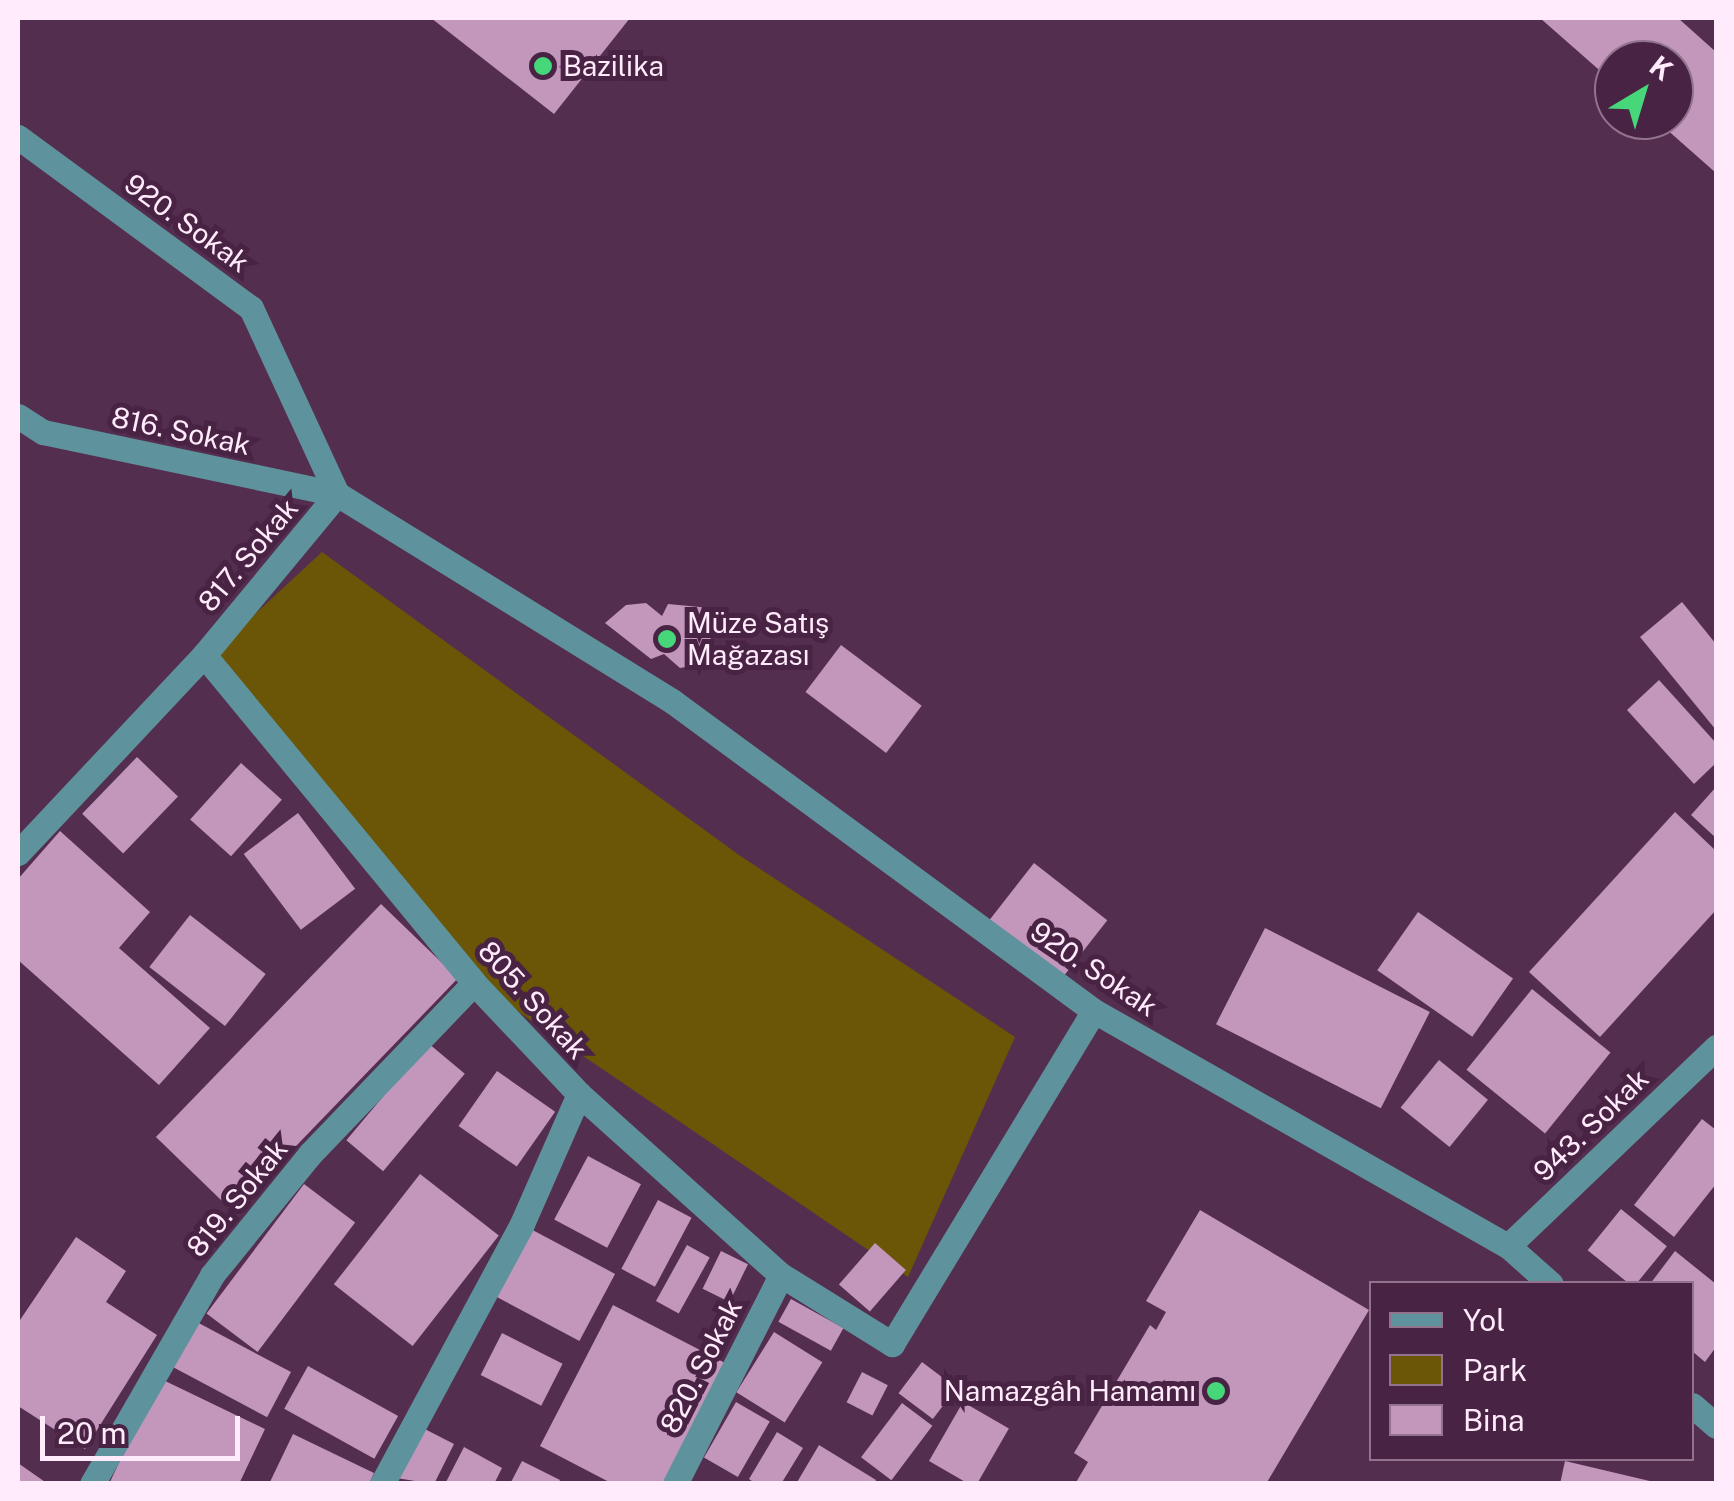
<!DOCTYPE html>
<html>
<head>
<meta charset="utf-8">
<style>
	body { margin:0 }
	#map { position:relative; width:1734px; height:1501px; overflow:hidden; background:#542e4f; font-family:"Public Sans",sans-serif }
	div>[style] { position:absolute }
	.green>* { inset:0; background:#6b5608 }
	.building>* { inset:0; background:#c396bc; transform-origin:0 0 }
	.minor>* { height:25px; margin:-12.5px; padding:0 12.5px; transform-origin:12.5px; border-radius:12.5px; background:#5e939d }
	.dots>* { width:28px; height:28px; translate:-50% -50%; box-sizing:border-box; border:5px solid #492344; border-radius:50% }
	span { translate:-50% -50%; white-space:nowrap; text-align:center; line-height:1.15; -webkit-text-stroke:10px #492344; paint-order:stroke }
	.poi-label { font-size:28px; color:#ffebfb }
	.left { translate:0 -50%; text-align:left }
	.right { translate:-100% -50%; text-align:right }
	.street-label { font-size:28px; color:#ffebfb }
	.frame { position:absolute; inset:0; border:20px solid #ffebfb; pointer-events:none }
	.legend { position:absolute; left:1369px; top:1281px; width:325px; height:180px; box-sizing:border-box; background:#492344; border:2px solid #92738d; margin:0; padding:12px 18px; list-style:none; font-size:30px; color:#ffebfb }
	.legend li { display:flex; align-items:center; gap:20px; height:50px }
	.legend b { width:50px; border:2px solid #92738d }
	.north { position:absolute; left:1594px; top:40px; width:100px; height:100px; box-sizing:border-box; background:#492344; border:2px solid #92738d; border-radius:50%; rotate:38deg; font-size:28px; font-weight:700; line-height:40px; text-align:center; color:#ffebfb }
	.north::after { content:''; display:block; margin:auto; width:35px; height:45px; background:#45d77a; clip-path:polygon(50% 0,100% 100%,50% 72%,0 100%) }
	.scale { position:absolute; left:40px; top:1416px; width:200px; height:45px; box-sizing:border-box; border:5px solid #ffebfb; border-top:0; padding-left:12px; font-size:30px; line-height:35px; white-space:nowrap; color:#ffebfb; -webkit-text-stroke:8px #492344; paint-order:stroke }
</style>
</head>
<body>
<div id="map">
	<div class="green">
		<div style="clip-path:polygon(322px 552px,739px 855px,1015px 1037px,908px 1277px,501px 1000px,211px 655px)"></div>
	</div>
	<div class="building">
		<div style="clip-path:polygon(431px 18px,630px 18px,554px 114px)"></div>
		<div style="clip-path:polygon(1540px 18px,1678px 18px,1716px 52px,1716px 173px,1656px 120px,1674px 120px,1674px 60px,1614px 60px,1614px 83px)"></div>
		<div style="clip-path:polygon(1682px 602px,1716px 644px,1716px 730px,1640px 637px)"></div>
		<div style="clip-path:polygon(646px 603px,662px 616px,668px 604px,710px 608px,711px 663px,680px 668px,664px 654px,651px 659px,605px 623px,626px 605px)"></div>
		<div style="left:841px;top:645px;width:101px;height:59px;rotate:37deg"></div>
		<div style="clip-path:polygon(1659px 680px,1716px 743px,1716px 763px,1694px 784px,1627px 710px)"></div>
		<div style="left:137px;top:757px;width:57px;height:79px;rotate:44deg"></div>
		<div style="left:241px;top:763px;width:55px;height:76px;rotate:42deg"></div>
		<div style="clip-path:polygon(1716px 787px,1716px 838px,1691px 815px)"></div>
		<div style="clip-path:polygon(1675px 812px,1716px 851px,1716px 910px,1600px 1037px,1529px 972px)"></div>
		<div style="left:298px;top:813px;width:95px;height:68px;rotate:53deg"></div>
		<div style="clip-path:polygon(60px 831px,150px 912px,119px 948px,210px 1028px,159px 1085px,18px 960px,18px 879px)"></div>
		<div style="left:1034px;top:863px;width:93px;height:72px;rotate:38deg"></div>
		<div style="left:381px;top:904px;width:107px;height:324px;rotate:44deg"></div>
		<div style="left:1418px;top:912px;width:116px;height:71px;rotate:35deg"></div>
		<div style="left:190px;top:915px;width:96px;height:66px;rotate:38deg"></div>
		<div style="left:1265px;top:928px;width:185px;height:108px;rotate:27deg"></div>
		<div style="left:1532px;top:989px;width:101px;height:104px;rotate:39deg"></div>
		<div style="left:428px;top:1043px;width:48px;height:127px;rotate:40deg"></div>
		<div style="left:1439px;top:1060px;width:63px;height:61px;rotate:39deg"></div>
		<div style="left:497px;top:1071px;width:71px;height:67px;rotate:35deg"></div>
		<div style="clip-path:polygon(1702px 1119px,1716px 1130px,1716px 1184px,1674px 1237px,1634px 1205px)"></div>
		<div style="left:588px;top:1156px;width:60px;height:72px;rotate:28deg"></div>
		<div style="left:420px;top:1174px;width:100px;height:140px;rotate:38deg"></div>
		<div style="left:304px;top:1184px;width:64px;height:162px;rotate:37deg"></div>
		<div style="left:658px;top:1200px;width:38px;height:78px;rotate:28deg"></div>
		<div style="left:1621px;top:1209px;width:59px;height:53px;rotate:39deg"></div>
		<div style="clip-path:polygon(1200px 1210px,1369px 1310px,1266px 1484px,1075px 1484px,1088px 1462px,1074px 1453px,1150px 1325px,1156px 1330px,1166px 1312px,1146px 1301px)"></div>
		<div style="left:525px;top:1226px;width:102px;height:76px;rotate:28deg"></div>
		<div style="clip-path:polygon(76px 1237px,126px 1271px,106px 1302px,157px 1335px,85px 1449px,18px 1406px,18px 1323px)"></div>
		<div style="left:875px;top:1243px;width:41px;height:55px;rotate:41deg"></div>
		<div style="left:687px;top:1245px;width:26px;height:64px;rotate:29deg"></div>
		<div style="left:721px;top:1251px;width:30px;height:42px;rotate:26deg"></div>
		<div style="clip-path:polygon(1675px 1251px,1716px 1284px,1716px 1347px,1705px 1362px,1692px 1351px,1692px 1284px,1650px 1284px)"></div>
		<div style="left:791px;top:1299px;width:60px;height:26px;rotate:29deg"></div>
		<div style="clip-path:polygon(613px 1305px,727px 1364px,665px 1484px,613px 1484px,540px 1446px)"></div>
		<div style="left:193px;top:1320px;width:111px;height:51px;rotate:28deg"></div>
		<div style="left:774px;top:1332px;width:57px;height:71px;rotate:32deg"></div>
		<div style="left:502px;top:1333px;width:68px;height:47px;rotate:27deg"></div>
		<div style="left:922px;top:1362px;width:43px;height:39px;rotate:37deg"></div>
		<div style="left:308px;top:1366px;width:103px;height:49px;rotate:29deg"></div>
		<div style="left:862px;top:1372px;width:29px;height:34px;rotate:27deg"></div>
		<div style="clip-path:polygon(159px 1378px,265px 1429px,239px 1484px,109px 1484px)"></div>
		<div style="left:736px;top:1402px;width:39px;height:64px;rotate:30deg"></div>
		<div style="left:963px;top:1402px;width:53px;height:68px;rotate:30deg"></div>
		<div style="left:902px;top:1403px;width:38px;height:68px;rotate:37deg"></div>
		<div style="clip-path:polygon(417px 1425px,454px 1444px,434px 1484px,390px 1477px)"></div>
		<div style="clip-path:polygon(777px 1432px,803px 1448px,781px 1484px,756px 1484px,749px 1479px)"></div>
		<div style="clip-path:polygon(293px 1434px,374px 1473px,369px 1484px,269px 1484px)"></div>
		<div style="clip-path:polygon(819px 1445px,876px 1480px,874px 1484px,796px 1484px)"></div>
		<div style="clip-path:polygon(464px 1447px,502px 1468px,494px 1484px,445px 1484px)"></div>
		<div style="clip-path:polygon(522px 1461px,560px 1480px,558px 1484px,510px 1484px)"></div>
		<div style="clip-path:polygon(1565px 1461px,1654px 1482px,1653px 1484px,1560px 1484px)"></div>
		<div style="clip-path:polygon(18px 1463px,48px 1484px,18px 1484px)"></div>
	</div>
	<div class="minor">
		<div style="left:18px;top:137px;width:289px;rotate:36.3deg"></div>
		<div style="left:251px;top:308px;width:205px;rotate:65.2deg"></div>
		<div style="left:18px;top:416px;width:30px;rotate:33deg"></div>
		<div style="left:43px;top:432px;width:300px;rotate:11.9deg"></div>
		<div style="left:204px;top:655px;width:425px;rotate:50.5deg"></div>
		<div style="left:474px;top:983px;width:153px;rotate:46.6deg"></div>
		<div style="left:579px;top:1094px;width:142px;rotate:113.7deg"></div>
		<div style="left:522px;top:1224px;width:295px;rotate:118.3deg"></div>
		<div style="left:18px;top:853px;width:272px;rotate:-46.8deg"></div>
		<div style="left:204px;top:655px;width:209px;rotate:-50.4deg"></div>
		<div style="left:337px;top:494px;width:394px;rotate:31.7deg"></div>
		<div style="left:672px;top:701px;width:524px;rotate:36.3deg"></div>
		<div style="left:1094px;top:1011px;width:476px;rotate:29.6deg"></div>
		<div style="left:1508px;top:1246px;width:57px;rotate:41.5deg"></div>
		<div style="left:579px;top:1094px;width:271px;rotate:41.9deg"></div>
		<div style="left:781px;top:1275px;width:131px;rotate:31.9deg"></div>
		<div style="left:892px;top:1344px;width:389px;rotate:-58.8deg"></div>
		<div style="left:1508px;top:1246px;width:288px;rotate:-43.7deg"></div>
		<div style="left:1692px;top:1405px;width:32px;rotate:41deg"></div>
		<div style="left:92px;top:1484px;width:241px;rotate:-60.1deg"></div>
		<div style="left:212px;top:1275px;width:156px;rotate:-51deg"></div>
		<div style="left:310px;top:1154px;width:237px;rotate:-46.2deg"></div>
		<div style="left:675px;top:1484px;width:234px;rotate:-63.1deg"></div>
	</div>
	<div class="dots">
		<div style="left:543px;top:66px;background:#45d77a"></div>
		<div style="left:667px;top:639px;background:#45d77a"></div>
		<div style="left:1216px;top:1391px;background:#45d77a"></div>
	</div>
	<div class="poi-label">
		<span class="left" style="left:563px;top:66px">Bazilika</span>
		<span class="left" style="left:687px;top:639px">Müze Satış<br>Mağazası</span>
		<span class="right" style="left:1196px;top:1391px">Namazgâh Hamamı</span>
	</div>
	<div class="street-label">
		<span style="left:187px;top:223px;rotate:36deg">920. Sokak</span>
		<span style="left:181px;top:431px;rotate:12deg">816. Sokak</span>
		<span style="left:248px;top:555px;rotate:-50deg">817. Sokak</span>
		<span style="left:1094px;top:969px;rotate:34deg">920. Sokak</span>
		<span style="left:533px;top:1000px;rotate:48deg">805. Sokak</span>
		<span style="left:1591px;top:1125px;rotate:-44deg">943. Sokak</span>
		<span style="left:237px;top:1198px;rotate:-51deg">819. Sokak</span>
		<span style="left:701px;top:1366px;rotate:-63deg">820. Sokak</span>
	</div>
	<div class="frame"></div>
	<ul class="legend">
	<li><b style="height:12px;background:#5e939d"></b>Yol</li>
	<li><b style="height:28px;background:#6b5608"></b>Park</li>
	<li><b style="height:28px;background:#c396bc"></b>Bina</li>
	</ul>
	<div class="north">K</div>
	<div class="scale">20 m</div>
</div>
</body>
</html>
